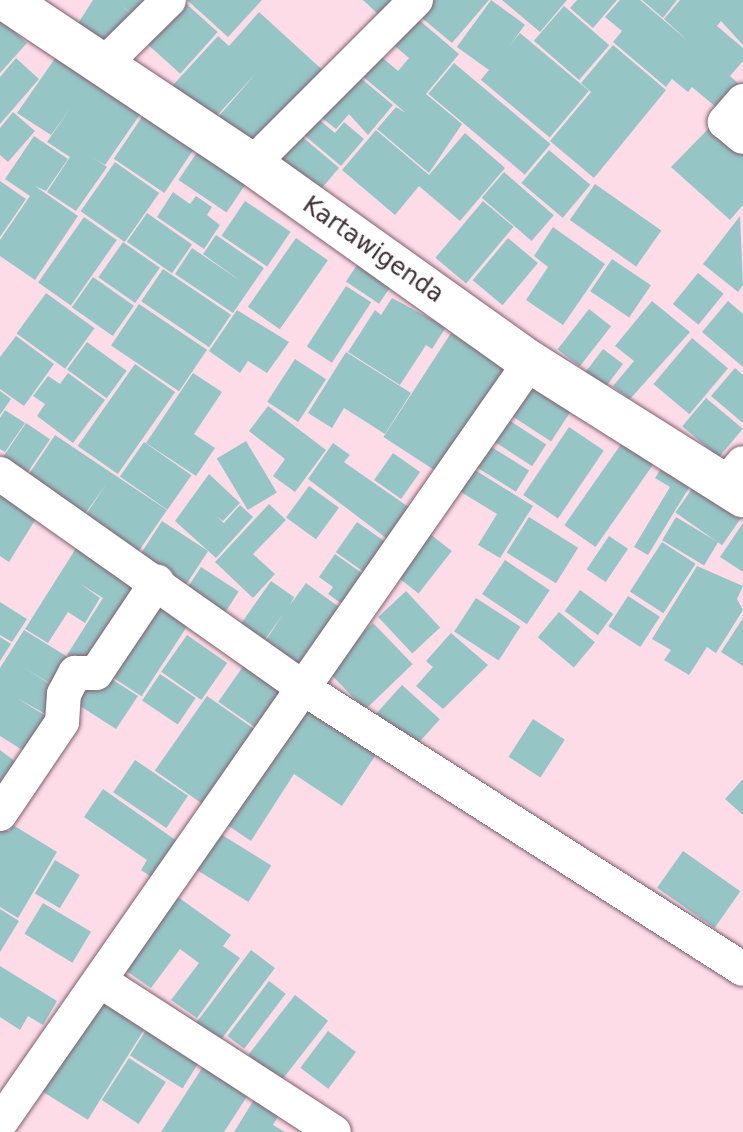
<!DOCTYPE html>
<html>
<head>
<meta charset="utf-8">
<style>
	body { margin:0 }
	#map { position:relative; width:743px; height:1132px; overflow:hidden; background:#fddce8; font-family:"DejaVu Sans",sans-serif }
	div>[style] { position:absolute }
	.building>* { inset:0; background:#96c5c6; transform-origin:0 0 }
	.roads { filter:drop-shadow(0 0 2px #805d6b) drop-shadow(0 0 2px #805d6b) }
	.minor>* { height:34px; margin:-17px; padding:0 17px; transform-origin:17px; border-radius:17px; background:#fff }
	.tertiary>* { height:42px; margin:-21px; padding:0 21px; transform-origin:21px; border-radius:21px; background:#fff }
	span { translate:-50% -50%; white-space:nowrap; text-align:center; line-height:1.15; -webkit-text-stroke:8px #fff; paint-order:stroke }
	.street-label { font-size:24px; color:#3e2e34 }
</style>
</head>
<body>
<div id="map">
	<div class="building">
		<div style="clip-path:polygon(93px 0,151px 0,139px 18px,121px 6px,136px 17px,113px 52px,75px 28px)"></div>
		<div style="left:182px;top:0;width:48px;height:56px;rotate:42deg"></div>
		<div style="clip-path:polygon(187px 0,262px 0,228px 37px)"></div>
		<div style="clip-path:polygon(363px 0,399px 0,382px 18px)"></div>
		<div style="clip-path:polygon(427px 0,489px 0,452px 43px,416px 13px)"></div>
		<div style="left:491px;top:0;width:42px;height:58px;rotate:36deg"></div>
		<div style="clip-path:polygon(502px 0,567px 0,540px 32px)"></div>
		<div style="clip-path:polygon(577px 0,617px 0,593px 28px,570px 8px)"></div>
		<div style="clip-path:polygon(620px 0,640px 0,688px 41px,664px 19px,680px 0,743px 0,743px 45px,721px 21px,717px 26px,743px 48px,743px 61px,730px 76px,742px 87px,722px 112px,692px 87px,688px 92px,672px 79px,666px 87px,613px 42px,622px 31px,605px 17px)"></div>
		<div style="clip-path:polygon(642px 0,677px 0,663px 18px)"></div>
		<div style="left:564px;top:6px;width:60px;height:46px;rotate:41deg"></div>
		<div style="clip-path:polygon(259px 12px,328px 75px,255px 149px,219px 116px,258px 71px,212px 121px,173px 85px,218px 36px,229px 46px)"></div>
		<div style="clip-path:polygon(412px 14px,459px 54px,426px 94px,462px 124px,429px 173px,377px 129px,396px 107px,406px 113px,360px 74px,378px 54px,398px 71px,409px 58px,389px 41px)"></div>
		<div style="clip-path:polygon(0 19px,27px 43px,0 73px)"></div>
		<div style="left:520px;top:33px;width:90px;height:61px;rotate:40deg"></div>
		<div style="clip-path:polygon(613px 45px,666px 90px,594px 178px,550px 141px,591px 92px,581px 83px)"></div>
		<div style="clip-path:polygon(56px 57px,141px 113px,105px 165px,92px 157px,107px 167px,76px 211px,47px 192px,70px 157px,47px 142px,71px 107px,51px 135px,17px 113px)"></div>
		<div style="clip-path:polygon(16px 58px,39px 79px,0 124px,0 77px)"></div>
		<div style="left:454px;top:63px;width:126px;height:40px;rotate:40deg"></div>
		<div style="clip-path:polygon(352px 71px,393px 105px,368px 135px,349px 114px,336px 129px,317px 114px)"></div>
		<div style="clip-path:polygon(13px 112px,35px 131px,8px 162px,0 155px,0 128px)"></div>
		<div style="left:144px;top:114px;width:61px;height:54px;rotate:34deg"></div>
		<div style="clip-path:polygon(317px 118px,335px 133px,344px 122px,364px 139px,341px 166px,304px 135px)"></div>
		<div style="clip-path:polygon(711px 126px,743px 154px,743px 205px,730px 220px,671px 167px)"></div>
		<div style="clip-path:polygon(376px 130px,429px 175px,465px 133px,505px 168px,460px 221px,419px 186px,395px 215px,342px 170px)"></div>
		<div style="left:300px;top:135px;width:51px;height:36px;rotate:40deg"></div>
		<div style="clip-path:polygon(34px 136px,68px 159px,46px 191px,35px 186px,78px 216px,35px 280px,0 256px,0 240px,30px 196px,5px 179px)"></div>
		<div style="left:549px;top:150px;width:54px;height:43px;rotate:40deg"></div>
		<div style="left:198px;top:151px;width:58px;height:35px;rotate:34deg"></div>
		<div style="left:115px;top:162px;width:54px;height:60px;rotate:35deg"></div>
		<div style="left:504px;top:172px;width:66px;height:34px;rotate:41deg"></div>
		<div style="clip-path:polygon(0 181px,26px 199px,0 237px)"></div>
		<div style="left:595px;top:184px;width:81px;height:44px;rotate:35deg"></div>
		<div style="clip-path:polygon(173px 192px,190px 204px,196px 196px,212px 207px,207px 215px,220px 225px,204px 249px,157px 217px)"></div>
		<div style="left:245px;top:201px;width:55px;height:42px;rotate:34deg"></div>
		<div style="left:483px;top:201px;width:40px;height:74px;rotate:40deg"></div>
		<div style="left:147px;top:213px;width:55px;height:35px;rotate:35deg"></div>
		<div style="clip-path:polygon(740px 216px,743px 285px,738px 292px,703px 264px)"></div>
		<div style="left:84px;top:217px;width:40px;height:80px;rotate:35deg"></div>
		<div style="clip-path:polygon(553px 227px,605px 264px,563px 325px,526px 300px,548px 267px,534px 256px)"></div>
		<div style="clip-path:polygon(216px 235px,264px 268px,233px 313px,175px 274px,192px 248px,242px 282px,203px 254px)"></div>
		<div style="left:296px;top:238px;width:39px;height:84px;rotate:35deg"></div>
		<div style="left:508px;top:238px;width:39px;height:55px;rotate:40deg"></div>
		<div style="left:123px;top:242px;width:45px;height:43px;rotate:35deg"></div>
		<div style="left:361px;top:259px;width:40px;height:27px;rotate:34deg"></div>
		<div style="left:612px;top:259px;width:47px;height:39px;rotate:34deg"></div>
		<div style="left:163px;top:269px;width:82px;height:39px;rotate:34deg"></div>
		<div style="left:698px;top:273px;width:33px;height:40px;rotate:39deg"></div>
		<div style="left:93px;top:277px;width:50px;height:37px;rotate:35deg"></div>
		<div style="left:346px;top:286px;width:30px;height:72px;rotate:33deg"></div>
		<div style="left:46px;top:293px;width:60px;height:50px;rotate:36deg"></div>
		<div style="clip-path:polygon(392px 298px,446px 327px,432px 349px,426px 345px,400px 385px,348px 352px,375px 310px,381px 315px)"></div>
		<div style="clip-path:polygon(652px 301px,690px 332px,630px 399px,613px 386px,634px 361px,615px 346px)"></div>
		<div style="clip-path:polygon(728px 301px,743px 314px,743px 367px,702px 332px)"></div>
		<div style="left:139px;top:304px;width:82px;height:50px;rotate:34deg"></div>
		<div style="left:589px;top:309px;width:28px;height:51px;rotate:38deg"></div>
		<div style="clip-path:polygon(237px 310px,289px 342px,267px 373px,248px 361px,240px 373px,209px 351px)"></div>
		<div style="left:451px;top:333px;width:72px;height:124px;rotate:33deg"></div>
		<div style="clip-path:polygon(16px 336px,54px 364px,24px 406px,0 389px,0 357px)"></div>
		<div style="left:692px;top:338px;width:47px;height:60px;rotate:40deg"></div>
		<div style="left:87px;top:342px;width:49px;height:34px;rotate:36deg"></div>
		<div style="left:603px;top:349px;width:25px;height:32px;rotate:37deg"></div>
		<div style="clip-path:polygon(346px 352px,411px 393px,385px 434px,344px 408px,332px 428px,308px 413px)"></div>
		<div style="left:295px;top:359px;width:37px;height:51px;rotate:33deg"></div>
		<div style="left:135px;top:364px;width:49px;height:100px;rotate:35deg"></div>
		<div style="clip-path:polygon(735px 368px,743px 375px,743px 423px,711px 396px)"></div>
		<div style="clip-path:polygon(68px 373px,105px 400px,73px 443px,37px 416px,45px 404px,33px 396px,48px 376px,60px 384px)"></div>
		<div style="clip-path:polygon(193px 373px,222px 392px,194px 434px,215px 448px,196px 476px,146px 443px)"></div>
		<div style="left:526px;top:381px;width:54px;height:37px;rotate:33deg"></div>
		<div style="clip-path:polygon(0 391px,11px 399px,0 415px)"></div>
		<div style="left:706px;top:398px;width:48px;height:37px;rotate:40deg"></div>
		<div style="clip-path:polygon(268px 406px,326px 450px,295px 492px,273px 476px,285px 459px,249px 431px)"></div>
		<div style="clip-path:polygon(5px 410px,25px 423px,5px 452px,0 449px,0 418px)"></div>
		<div style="left:501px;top:415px;width:54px;height:26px;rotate:33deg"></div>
		<div style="left:26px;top:423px;width:29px;height:48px;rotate:34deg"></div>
		<div style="left:569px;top:427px;width:42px;height:82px;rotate:34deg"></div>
		<div style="clip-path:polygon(55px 435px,167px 510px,134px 558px,81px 522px,107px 483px,80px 521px,23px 483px)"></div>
		<div style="left:624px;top:440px;width:38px;height:104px;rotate:35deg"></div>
		<div style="left:246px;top:441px;width:60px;height:34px;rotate:59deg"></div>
		<div style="left:144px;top:442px;width:58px;height:42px;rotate:35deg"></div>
		<div style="clip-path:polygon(333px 443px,350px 455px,344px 462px,420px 515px,398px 547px,308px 479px)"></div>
		<div style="left:485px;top:443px;width:52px;height:25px;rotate:32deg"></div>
		<div style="left:393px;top:453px;width:33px;height:33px;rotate:35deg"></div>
		<div style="clip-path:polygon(669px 456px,690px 486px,648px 555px,634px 547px,670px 487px,655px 478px)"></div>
		<div style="clip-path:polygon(470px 467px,533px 506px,500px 558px,478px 545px,497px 514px,456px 489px)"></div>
		<div style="clip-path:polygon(209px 474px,240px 503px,223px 521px,216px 516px,224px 523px,240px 505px,253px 517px,216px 558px,175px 521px)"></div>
		<div style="left:696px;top:483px;width:57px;height:36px;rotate:35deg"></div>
		<div style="left:309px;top:486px;width:37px;height:39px;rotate:36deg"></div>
		<div style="clip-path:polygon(0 491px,42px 509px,9px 562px,0 556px)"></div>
		<div style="clip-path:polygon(269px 504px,286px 520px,253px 554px,275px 574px,253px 598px,215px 562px)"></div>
		<div style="left:529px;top:517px;width:58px;height:42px;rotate:32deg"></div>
		<div style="left:676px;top:517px;width:49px;height:27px;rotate:31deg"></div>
		<div style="left:162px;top:521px;width:55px;height:47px;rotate:33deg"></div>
		<div style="left:357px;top:522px;width:50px;height:37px;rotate:35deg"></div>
		<div style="clip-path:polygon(743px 523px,743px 572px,720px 557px)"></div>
		<div style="left:425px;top:530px;width:34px;height:54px;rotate:38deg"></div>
		<div style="left:609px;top:536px;width:23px;height:40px;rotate:34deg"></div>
		<div style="left:662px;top:542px;width:40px;height:59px;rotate:33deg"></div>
		<div style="clip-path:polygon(78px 545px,148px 589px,95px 672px,67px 655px,103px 598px,79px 583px,100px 598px,85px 623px,68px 612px,48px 643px,25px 629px)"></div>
		<div style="clip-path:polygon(335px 554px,376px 583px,355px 613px,328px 594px,333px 587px,319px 577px)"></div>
		<div style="left:505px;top:560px;width:54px;height:41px;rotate:34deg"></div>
		<div style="clip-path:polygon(697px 566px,743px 586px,737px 599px,743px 610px,716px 653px,707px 647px,689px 675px,664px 660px,671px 650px,652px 639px)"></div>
		<div style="left:201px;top:567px;width:45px;height:34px;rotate:33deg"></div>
		<div style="clip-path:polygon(271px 581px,294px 597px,290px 605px,306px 583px,350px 615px,304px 680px,260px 649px,284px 613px,261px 645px,238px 628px)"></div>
		<div style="left:580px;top:590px;width:41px;height:26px;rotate:36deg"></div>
		<div style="left:406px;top:591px;width:50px;height:38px;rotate:47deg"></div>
		<div style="left:152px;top:592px;width:48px;height:93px;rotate:33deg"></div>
		<div style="left:628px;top:596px;width:38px;height:36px;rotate:33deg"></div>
		<div style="left:476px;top:598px;width:53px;height:40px;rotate:33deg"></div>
		<div style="clip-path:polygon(0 602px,27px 619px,12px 642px,0 635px)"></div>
		<div style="left:559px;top:612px;width:47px;height:33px;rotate:40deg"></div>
		<div style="clip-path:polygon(743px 618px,743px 666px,721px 652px)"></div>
		<div style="left:373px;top:623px;width:57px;height:66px;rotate:46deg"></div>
		<div style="clip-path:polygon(24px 630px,79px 664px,62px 691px,23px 667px,62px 692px,47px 715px,17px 698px,54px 721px,32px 756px,0 736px,0 668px)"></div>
		<div style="clip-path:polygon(451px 633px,488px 665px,443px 709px,416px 686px,433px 667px,426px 661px)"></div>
		<div style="left:187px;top:635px;width:49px;height:45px;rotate:35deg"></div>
		<div style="clip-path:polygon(0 637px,11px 644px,0 661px)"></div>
		<div style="left:251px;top:655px;width:51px;height:57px;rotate:35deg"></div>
		<div style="clip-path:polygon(99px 671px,138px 696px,116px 729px,77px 704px,68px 692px)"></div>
		<div style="left:160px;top:674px;width:43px;height:32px;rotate:34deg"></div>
		<div style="left:402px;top:685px;width:51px;height:42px;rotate:42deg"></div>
		<div style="left:207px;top:696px;width:66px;height:91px;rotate:35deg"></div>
		<div style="clip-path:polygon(306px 698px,381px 747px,342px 806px,294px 774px,251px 841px,224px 823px)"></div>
		<div style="left:533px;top:719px;width:38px;height:45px;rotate:33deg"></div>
		<div style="clip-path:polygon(0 750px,24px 768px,0 801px)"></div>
		<div style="left:135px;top:760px;width:64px;height:39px;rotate:34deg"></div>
		<div style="clip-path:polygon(743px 779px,743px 815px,725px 799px)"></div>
		<div style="clip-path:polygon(103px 789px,184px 846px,159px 882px,141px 870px,147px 860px,84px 817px)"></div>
		<div style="clip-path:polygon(13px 825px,57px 852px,18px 918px,0 907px,0 830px,9px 831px)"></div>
		<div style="left:211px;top:828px;width:71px;height:43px;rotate:32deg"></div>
		<div style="left:683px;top:851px;width:70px;height:45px;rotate:35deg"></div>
		<div style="left:55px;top:860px;width:29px;height:39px;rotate:31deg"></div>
		<div style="clip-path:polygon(178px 897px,231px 935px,223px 946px,240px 958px,197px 1018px,171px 1000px,199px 963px,180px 949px,151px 988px,125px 970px)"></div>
		<div style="left:43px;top:903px;width:56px;height:36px;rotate:31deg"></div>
		<div style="clip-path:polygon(0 909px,19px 921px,0 952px)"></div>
		<div style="left:251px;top:950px;width:30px;height:92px;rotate:37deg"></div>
		<div style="clip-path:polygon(0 966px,57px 1001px,43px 1025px,28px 1016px,20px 1030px,0 1017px)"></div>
		<div style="left:269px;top:981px;width:21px;height:69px;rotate:37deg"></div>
		<div style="left:104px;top:992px;width:54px;height:117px;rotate:32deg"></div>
		<div style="left:295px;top:995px;width:42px;height:76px;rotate:38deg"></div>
		<div style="left:149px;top:1025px;width:62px;height:36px;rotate:32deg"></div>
		<div style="left:328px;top:1031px;width:35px;height:46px;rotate:37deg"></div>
		<div style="left:129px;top:1058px;width:44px;height:50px;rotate:33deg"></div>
		<div style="clip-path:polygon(204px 1065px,248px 1095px,224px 1132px,161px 1132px)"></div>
		<div style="clip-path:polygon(255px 1098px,280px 1113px,273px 1125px,285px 1132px,234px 1132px)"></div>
	</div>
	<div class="roads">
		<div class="minor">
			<div style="left:102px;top:66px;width:94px;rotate:-44.6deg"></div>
			<div style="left:743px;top:101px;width:28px;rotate:131deg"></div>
			<div style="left:725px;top:122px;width:23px;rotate:40deg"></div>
			<div style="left:252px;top:164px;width:232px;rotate:-45deg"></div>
			<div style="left:0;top:474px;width:375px;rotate:35.2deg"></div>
			<div style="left:306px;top:690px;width:518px;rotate:32.56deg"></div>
			<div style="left:723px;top:487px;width:31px;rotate:-50deg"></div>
			<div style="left:0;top:814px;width:111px;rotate:-56deg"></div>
			<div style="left:62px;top:722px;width:28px;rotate:-86deg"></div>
			<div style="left:64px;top:694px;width:24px;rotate:-62deg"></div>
			<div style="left:75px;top:673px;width:21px"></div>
			<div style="left:96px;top:673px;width:110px;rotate:-56.2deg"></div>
			<div style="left:102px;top:982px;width:276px;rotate:32.9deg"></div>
			<div style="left:0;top:1123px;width:927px;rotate:-55.14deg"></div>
		</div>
		<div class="tertiary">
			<div style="left:6px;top:0;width:296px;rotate:33.7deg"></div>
			<div style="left:252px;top:164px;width:341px;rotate:35.5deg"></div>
			<div style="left:530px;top:362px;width:252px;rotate:32.2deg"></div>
		</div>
	</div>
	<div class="street-label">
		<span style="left:373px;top:250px;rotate:35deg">Kartawigenda</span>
	</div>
</div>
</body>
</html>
